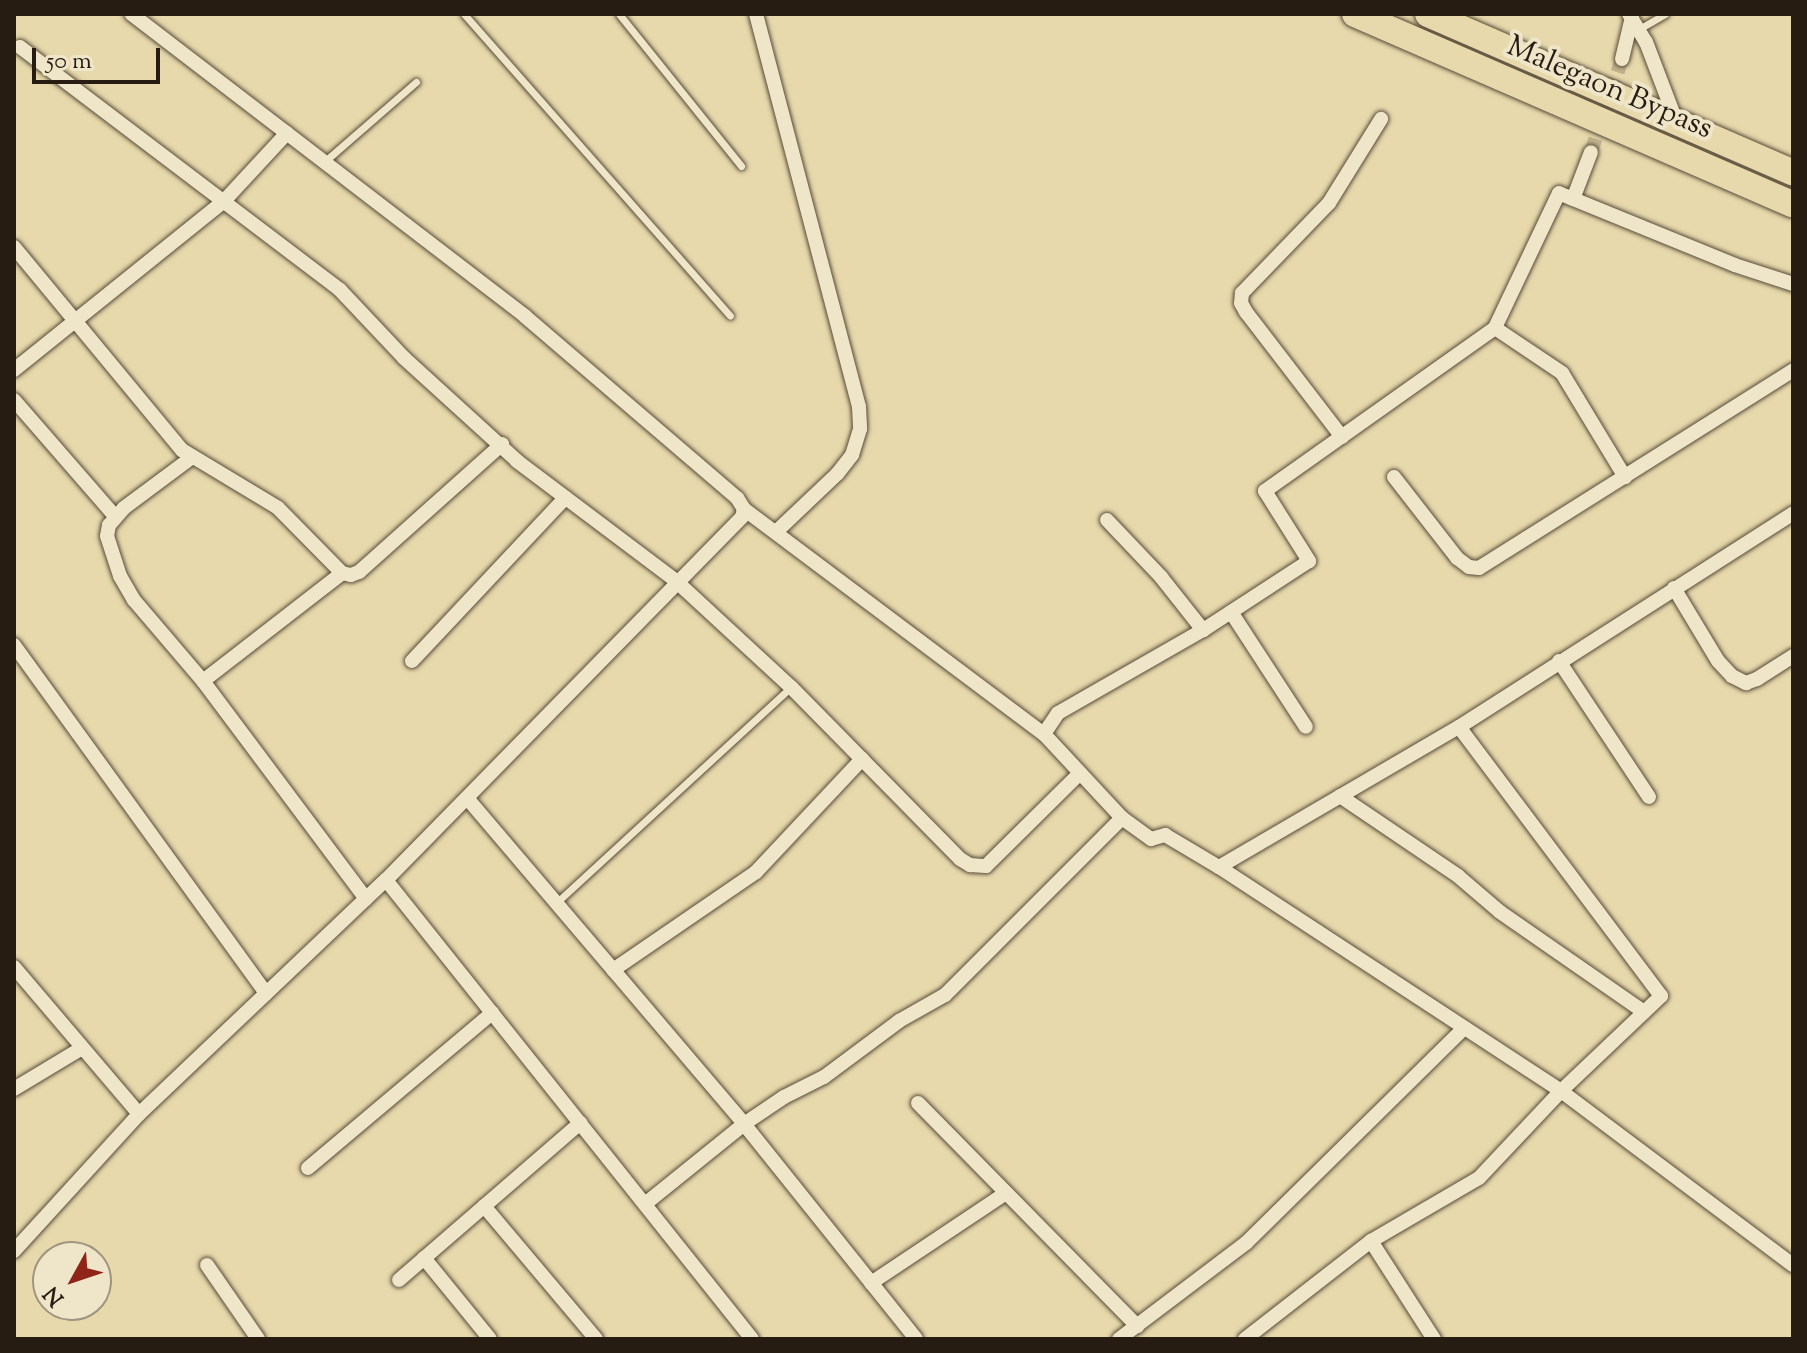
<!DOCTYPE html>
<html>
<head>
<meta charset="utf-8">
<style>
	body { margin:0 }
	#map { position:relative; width:1807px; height:1353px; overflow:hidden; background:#e7d9ac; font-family:"Sorts Mill Goudy",serif }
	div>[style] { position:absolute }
	.street-tunnel>* { height:14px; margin-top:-7px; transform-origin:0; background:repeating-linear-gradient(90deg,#c1b38d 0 14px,transparent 0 21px) }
	.roads { filter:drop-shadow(0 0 2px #574b38) drop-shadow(0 0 2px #574b38) }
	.lane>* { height:7px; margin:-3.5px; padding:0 3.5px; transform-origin:3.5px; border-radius:3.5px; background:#efe6c9 }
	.street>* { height:14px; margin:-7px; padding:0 7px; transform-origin:7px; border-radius:7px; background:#efe6c9 }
	.highway>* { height:26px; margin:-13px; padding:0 13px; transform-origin:13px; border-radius:13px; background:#e7d9ac }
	span { translate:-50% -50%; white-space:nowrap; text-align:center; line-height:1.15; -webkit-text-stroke:8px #efe6c9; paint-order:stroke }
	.street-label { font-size:30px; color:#271c12 }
	.frame { position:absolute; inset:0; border:16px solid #271c12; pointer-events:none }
	.north { position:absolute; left:32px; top:1241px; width:80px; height:80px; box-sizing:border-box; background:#efe6c9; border:2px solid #9f9580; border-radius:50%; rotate:230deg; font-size:22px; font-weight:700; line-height:32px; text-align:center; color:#271c12 }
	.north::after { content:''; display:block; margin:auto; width:28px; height:36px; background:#8f2418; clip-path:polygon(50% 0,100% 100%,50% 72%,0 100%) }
	.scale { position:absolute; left:32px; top:48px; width:128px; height:36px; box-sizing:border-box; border:4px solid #271c12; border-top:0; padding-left:10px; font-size:24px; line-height:28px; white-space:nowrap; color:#271c12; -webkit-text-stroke:6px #efe6c9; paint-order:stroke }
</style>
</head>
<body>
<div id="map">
	<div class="street-tunnel">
		<div style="left:1591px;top:152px;width:98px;rotate:-71.6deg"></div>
	</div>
	<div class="roads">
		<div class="lane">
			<div style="left:464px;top:14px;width:402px;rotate:48.6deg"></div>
			<div style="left:619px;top:14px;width:195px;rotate:51.2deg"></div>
			<div style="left:1639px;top:29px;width:30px;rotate:-30deg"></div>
			<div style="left:324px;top:162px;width:122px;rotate:-41deg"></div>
			<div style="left:556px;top:903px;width:319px;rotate:-42.6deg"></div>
		</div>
		<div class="street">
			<div style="left:756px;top:14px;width:406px;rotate:75.3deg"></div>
			<div style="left:859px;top:407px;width:22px;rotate:87deg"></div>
			<div style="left:860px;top:429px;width:27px;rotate:107deg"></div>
			<div style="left:852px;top:455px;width:24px;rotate:128deg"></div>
			<div style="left:837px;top:474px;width:83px;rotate:136.5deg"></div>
			<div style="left:1629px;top:14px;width:33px;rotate:59deg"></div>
			<div style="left:1646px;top:42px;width:87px;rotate:69.1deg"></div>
			<div style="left:20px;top:47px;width:402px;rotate:37.2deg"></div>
			<div style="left:340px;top:290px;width:93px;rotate:46.7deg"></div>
			<div style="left:404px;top:358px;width:153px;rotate:42.3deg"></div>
			<div style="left:517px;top:461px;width:199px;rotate:37deg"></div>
			<div style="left:676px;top:581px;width:156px;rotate:42.7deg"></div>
			<div style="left:791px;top:687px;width:241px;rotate:45.5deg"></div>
			<div style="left:960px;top:859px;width:12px;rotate:31deg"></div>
			<div style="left:970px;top:865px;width:16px;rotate:4deg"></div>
			<div style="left:986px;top:866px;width:132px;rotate:-44.7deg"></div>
			<div style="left:1622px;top:59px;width:43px;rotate:-76.6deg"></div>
			<div style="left:1573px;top:199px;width:50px;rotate:-69deg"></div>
			<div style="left:14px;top:247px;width:264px;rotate:50.4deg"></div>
			<div style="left:182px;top:450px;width:112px;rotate:31.1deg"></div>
			<div style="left:278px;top:508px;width:91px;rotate:45.4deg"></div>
			<div style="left:342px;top:573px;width:9px;rotate:13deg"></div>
			<div style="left:351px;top:575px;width:9px;rotate:-21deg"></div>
			<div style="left:359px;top:572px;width:192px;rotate:-41.8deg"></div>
			<div style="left:1793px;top:284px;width:61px;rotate:-161.9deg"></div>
			<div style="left:1735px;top:265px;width:190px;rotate:-157.8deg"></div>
			<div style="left:1559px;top:193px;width:149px;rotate:115.4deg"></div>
			<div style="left:1495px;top:328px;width:282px;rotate:144.7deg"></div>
			<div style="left:1265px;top:491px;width:83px;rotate:57.8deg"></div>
			<div style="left:1309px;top:561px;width:126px;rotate:146.9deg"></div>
			<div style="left:1203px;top:630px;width:167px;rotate:150.2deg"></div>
			<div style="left:1058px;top:713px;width:25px;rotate:124deg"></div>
			<div style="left:1044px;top:734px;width:115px;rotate:47.1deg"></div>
			<div style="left:1122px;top:818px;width:36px;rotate:36deg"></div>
			<div style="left:1151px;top:839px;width:15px;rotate:-16deg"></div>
			<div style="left:1165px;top:835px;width:63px;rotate:30.7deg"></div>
			<div style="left:1219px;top:867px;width:409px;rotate:33.2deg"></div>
			<div style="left:1561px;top:1091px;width:138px;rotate:-43.5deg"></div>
			<div style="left:1661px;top:996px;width:336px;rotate:-126.9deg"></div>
			<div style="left:1459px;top:727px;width:397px;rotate:-32.6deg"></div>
			<div style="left:1495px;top:328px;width:81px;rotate:33.9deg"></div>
			<div style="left:1562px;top:373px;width:122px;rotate:58.8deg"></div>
			<div style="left:14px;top:370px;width:268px;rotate:-38.8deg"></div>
			<div style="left:223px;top:202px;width:94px;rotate:-47.2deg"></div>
			<div style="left:14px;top:400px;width:154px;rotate:49deg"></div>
			<div style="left:1342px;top:437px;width:158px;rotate:-127.5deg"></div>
			<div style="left:1246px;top:312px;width:10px;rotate:-119deg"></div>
			<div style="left:1241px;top:303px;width:10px;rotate:-84deg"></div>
			<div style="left:1242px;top:293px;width:125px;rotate:-46deg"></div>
			<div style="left:1329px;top:203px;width:99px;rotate:-58.2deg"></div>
			<div style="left:191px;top:458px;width:84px;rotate:143.3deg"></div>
			<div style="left:124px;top:508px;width:23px;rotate:131deg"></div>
			<div style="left:109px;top:525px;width:11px;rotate:100deg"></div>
			<div style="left:107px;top:536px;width:42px;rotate:72deg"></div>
			<div style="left:120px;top:576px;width:28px;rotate:60deg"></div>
			<div style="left:134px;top:600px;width:106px;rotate:49.6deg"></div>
			<div style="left:203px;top:681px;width:272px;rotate:53.2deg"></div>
			<div style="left:1394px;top:477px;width:103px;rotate:52.1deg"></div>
			<div style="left:1457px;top:558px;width:15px;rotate:37deg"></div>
			<div style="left:1469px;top:567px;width:10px;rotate:6deg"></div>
			<div style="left:1479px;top:568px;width:371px;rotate:-32.2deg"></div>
			<div style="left:744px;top:509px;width:375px;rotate:36.9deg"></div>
			<div style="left:1107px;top:520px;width:79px;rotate:46.5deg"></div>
			<div style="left:1161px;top:577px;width:68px;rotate:51.6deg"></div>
			<div style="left:1674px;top:588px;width:85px;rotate:58.9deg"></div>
			<div style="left:1718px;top:661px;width:21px;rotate:47deg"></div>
			<div style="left:1732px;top:676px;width:16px;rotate:27deg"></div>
			<div style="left:1746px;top:683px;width:12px;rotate:-20deg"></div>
			<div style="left:1757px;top:679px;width:43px;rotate:-32.6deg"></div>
			<div style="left:1231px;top:612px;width:137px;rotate:56.9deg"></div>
			<div style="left:14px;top:645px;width:430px;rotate:54.1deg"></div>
			<div style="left:412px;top:661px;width:224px;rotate:-46.8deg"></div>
			<div style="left:1559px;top:661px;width:163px;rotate:56.5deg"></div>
			<div style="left:203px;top:681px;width:176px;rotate:-37.8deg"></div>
			<div style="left:1340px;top:796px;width:143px;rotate:34.1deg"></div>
			<div style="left:1458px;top:876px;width:55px;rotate:40.6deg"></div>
			<div style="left:1500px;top:912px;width:175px;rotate:34.8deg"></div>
			<div style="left:467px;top:798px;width:428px;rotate:49.6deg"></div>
			<div style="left:744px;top:1124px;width:275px;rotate:51.3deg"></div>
			<div style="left:1219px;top:867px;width:278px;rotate:-30.3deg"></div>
			<div style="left:386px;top:880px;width:587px;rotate:51.43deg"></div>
			<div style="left:14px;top:967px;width:193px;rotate:49.6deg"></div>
			<div style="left:613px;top:970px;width:173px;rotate:-34.4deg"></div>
			<div style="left:756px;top:872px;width:155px;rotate:-46.8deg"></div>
			<div style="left:14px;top:1089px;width:79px;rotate:-31.1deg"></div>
			<div style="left:918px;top:1103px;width:313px;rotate:45.5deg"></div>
			<div style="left:308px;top:1168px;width:241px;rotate:-40.1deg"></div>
			<div style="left:645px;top:1204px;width:127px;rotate:-38.9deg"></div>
			<div style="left:744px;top:1124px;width:48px;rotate:-34deg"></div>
			<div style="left:784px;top:1097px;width:45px;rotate:-26.6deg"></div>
			<div style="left:824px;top:1077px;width:94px;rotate:-36.7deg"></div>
			<div style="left:899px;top:1021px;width:53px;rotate:-29.5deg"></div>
			<div style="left:945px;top:995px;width:250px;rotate:-45deg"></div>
			<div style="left:484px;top:1206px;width:174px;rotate:49.9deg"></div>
			<div style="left:1371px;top:1241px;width:117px;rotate:57.3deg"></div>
			<div style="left:14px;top:1251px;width:185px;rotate:-47.6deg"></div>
			<div style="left:139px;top:1114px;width:340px;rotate:-43.5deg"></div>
			<div style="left:386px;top:880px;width:508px;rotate:-45.56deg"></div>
			<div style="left:742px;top:517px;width:8px;rotate:-76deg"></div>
			<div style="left:744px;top:509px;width:13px;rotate:-122deg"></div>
			<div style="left:737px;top:498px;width:279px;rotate:-139.4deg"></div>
			<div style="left:525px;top:316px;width:496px;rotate:-142.5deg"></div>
			<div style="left:424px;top:1258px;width:104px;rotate:50.8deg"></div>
			<div style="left:207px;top:1265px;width:90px;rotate:55.4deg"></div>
			<div style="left:399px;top:1280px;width:240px;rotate:-40.9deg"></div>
			<div style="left:871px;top:1283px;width:162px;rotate:-33.7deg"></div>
			<div style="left:1119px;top:1339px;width:159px;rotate:-37.1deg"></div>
			<div style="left:1246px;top:1243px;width:306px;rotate:-44.6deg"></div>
			<div style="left:1245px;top:1339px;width:160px;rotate:-37.9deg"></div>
			<div style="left:1371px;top:1241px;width:125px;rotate:-30.3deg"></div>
			<div style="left:1479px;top:1178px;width:120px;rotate:-46.7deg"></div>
			<div style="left:1561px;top:1091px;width:290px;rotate:36.9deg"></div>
		</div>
		<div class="highway">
			<div style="left:1355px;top:14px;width:477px;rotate:23.5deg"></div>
			<div style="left:1428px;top:14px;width:398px;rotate:23.5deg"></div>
		</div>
	</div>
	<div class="street-label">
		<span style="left:1609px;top:89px;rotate:23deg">Malegaon Bypass</span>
	</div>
	<div class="frame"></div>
	<div class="north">N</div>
	<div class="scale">50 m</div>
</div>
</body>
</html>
